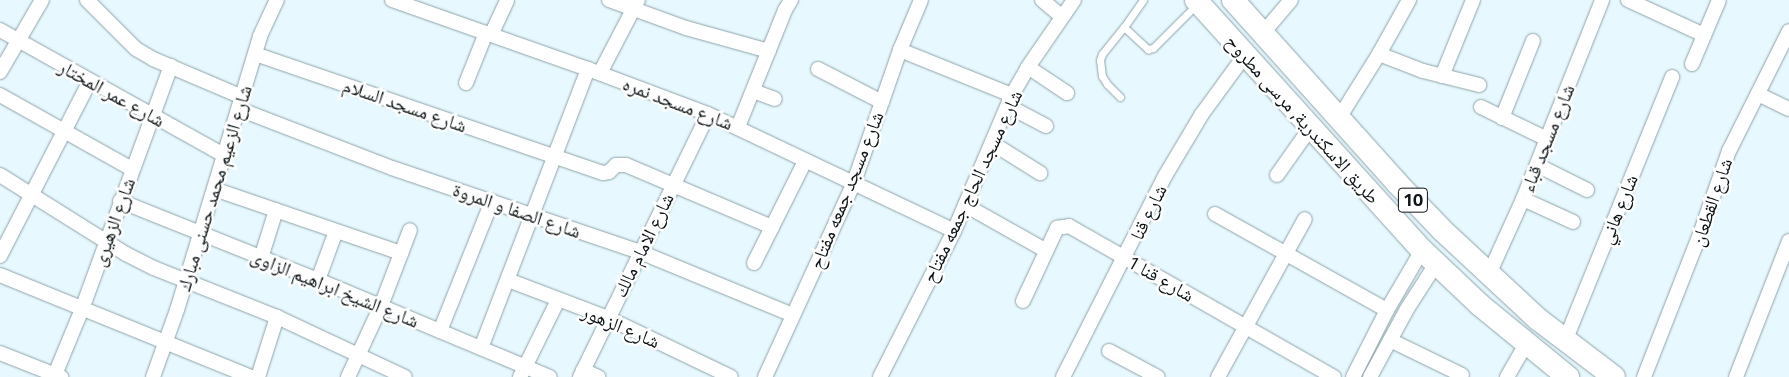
<!DOCTYPE html>
<html>
<head>
<meta charset="utf-8">
<style>
	body { margin:0 }
	#map { position:relative; width:1789px; height:377px; overflow:hidden; background:#e7f9fe; font-family:"Titillium Web","Noto Naskh Arabic",sans-serif }
	div>[style] { position:absolute }
	.roads { filter:drop-shadow(0 0 1px #8ea3a9) drop-shadow(0 0 1px #8ea3a9) }
	.service>* { height:7px; margin:-3.5px; padding:0 3.5px; transform-origin:3.5px; border-radius:3.5px; background:#fff }
	.minor>* { height:14px; margin:-7px; padding:0 7px; transform-origin:7px; border-radius:7px; background:#fff }
	.primary>* { height:22px; margin:-11px; padding:0 11px; transform-origin:11px; border-radius:11px; background:#fff }
	span { translate:-50% -50%; white-space:nowrap; text-align:center; line-height:1.15; -webkit-text-stroke:5px #fff; paint-order:stroke }
	.shield-label span { padding:1px 4px; background:#fff; border:1px solid; border-radius:4px; -webkit-text-stroke-width:0 }
	.shield-label { font-size:18px; color:#0e1517; font-weight:700 }
	.street-label { font-size:19px; color:#0e1517 }
</style>
</head>
<body>
<div id="map">
	<div class="roads">
		<div class="service">
			<div style="left:1143px;top:0;width:33px;rotate:125deg"></div>
			<div style="left:1124px;top:27px;width:33px;rotate:43deg"></div>
			<div style="left:1148px;top:49px;width:5px;rotate:-11deg"></div>
			<div style="left:1153px;top:48px;width:61px;rotate:-45deg"></div>
			<div style="left:1120px;top:97px;width:18px;rotate:-135deg"></div>
			<div style="left:1107px;top:84px;width:9px;rotate:-122deg"></div>
			<div style="left:1102px;top:76px;width:16px;rotate:-97deg"></div>
			<div style="left:1100px;top:60px;width:6px;rotate:-72deg"></div>
			<div style="left:1102px;top:54px;width:35px;rotate:-51deg"></div>
		</div>
		<div class="minor">
			<div style="left:87px;top:0;width:69px;rotate:45deg"></div>
			<div style="left:136px;top:49px;width:20px;rotate:30deg"></div>
			<div style="left:153px;top:59px;width:97px;rotate:23.1deg"></div>
			<div style="left:392px;top:0;width:208px;rotate:19.4deg"></div>
			<div style="left:588px;top:69px;width:128px;rotate:20.6deg"></div>
			<div style="left:708px;top:114px;width:272px;rotate:25.4deg"></div>
			<div style="left:609px;top:0;width:82px;rotate:20deg"></div>
			<div style="left:686px;top:28px;width:86px;rotate:15.5deg"></div>
			<div style="left:1042px;top:0;width:26px;rotate:40deg"></div>
			<div style="left:1628px;top:0;width:84px;rotate:24.7deg"></div>
			<div style="left:0;top:30px;width:257px;rotate:29.2deg"></div>
			<div style="left:1263px;top:33px;width:43px;rotate:-49.7deg"></div>
			<div style="left:491px;top:35px;width:38px;rotate:-65deg"></div>
			<div style="left:900px;top:50px;width:121px;rotate:21.9deg"></div>
			<div style="left:255px;top:54px;width:368px;rotate:18.9deg"></div>
			<div style="left:603px;top:173px;width:6px;rotate:-9deg"></div>
			<div style="left:609px;top:172px;width:10px;rotate:-45deg"></div>
			<div style="left:616px;top:165px;width:10px"></div>
			<div style="left:626px;top:165px;width:159px;rotate:23deg"></div>
			<div style="left:1379px;top:54px;width:47px;rotate:21.1deg"></div>
			<div style="left:1423px;top:71px;width:58px;rotate:14deg"></div>
			<div style="left:1692px;top:64px;width:69px;rotate:-67.1deg"></div>
			<div style="left:1028px;top:67px;width:47px;rotate:33.7deg"></div>
			<div style="left:818px;top:69px;width:72px;rotate:27.3deg"></div>
			<div style="left:0;top:72px;width:83px;rotate:-59.7deg"></div>
			<div style="left:600px;top:73px;width:82px;rotate:-62.5deg"></div>
			<div style="left:1442px;top:76px;width:82px;rotate:-67.8deg"></div>
			<div style="left:466px;top:83px;width:54px;rotate:-68.2deg"></div>
			<div style="left:753px;top:91px;width:23px;rotate:20deg"></div>
			<div style="left:1758px;top:94px;width:34px;rotate:26deg"></div>
			<div style="left:0;top:95px;width:151px;rotate:29.3deg"></div>
			<div style="left:1008px;top:106px;width:43px;rotate:27.8deg"></div>
			<div style="left:1481px;top:107px;width:73px;rotate:25.9deg"></div>
			<div style="left:239px;top:109px;width:164px;rotate:21.1deg"></div>
			<div style="left:392px;top:168px;width:262px;rotate:18.7deg"></div>
			<div style="left:640px;top:252px;width:165px;rotate:22.4deg"></div>
			<div style="left:1339px;top:118px;width:75px;rotate:-58deg"></div>
			<div style="left:1379px;top:54px;width:62px;rotate:-60.9deg"></div>
			<div style="left:1502px;top:118px;width:83px;rotate:-68.1deg"></div>
			<div style="left:738px;top:127px;width:126px;rotate:-68.1deg"></div>
			<div style="left:785px;top:10px;width:12px;rotate:-59deg"></div>
			<div style="left:992px;top:143px;width:57px;rotate:32deg"></div>
			<div style="left:1537px;top:165px;width:56px;rotate:26.6deg"></div>
			<div style="left:0;top:175px;width:149px;rotate:32.1deg"></div>
			<div style="left:126px;top:254px;width:31px;rotate:27deg"></div>
			<div style="left:154px;top:268px;width:132px;rotate:21.7deg"></div>
			<div style="left:277px;top:317px;width:141px;rotate:25.1deg"></div>
			<div style="left:1277px;top:175px;width:59px;rotate:-54.7deg"></div>
			<div style="left:214px;top:189px;width:198px;rotate:18.9deg"></div>
			<div style="left:1523px;top:199px;width:55px;rotate:24.7deg"></div>
			<div style="left:120px;top:201px;width:213px;rotate:21.8deg"></div>
			<div style="left:318px;top:280px;width:251px;rotate:22.7deg"></div>
			<div style="left:965px;top:205px;width:92px;rotate:29.4deg"></div>
			<div style="left:1215px;top:214px;width:197px;rotate:29.2deg"></div>
			<div style="left:0;top:256px;width:197px;rotate:-62.8deg"></div>
			<div style="left:261px;top:258px;width:50px;rotate:-72.6deg"></div>
			<div style="left:754px;top:263px;width:114px;rotate:-63.4deg"></div>
			<div style="left:1489px;top:274px;width:82px;rotate:-65.6deg"></div>
			<div style="left:1523px;top:199px;width:214px;rotate:-68.3deg"></div>
			<div style="left:0;top:275px;width:271px;rotate:22.1deg"></div>
			<div style="left:318px;top:280px;width:52px;rotate:-69.8deg"></div>
			<div style="left:508px;top:280px;width:107px;rotate:20.8deg"></div>
			<div style="left:608px;top:318px;width:136px;rotate:25.6deg"></div>
			<div style="left:1023px;top:301px;width:81px;rotate:-65deg"></div>
			<div style="left:1057px;top:228px;width:12px;rotate:-9deg"></div>
			<div style="left:1069px;top:226px;width:305px;rotate:29.7deg"></div>
			<div style="left:440px;top:331px;width:140px;rotate:-68.2deg"></div>
			<div style="left:1390px;top:340px;width:80px;rotate:25.9deg"></div>
			<div style="left:1565px;top:341px;width:285px;rotate:-67.9deg"></div>
			<div style="left:481px;top:348px;width:299px;rotate:-69deg"></div>
			<div style="left:1109px;top:351px;width:55px;rotate:28deg"></div>
			<div style="left:0;top:353px;width:66px;rotate:21.5deg"></div>
			<div style="left:583px;top:370px;width:17px;rotate:25deg"></div>
			<div style="left:54px;top:377px;width:74px;rotate:-67.6deg"></div>
			<div style="left:82px;top:309px;width:259px;rotate:-69.9deg"></div>
			<div style="left:153px;top:377px;width:71px;rotate:-70.3deg"></div>
			<div style="left:177px;top:310px;width:286px;rotate:-73.1deg"></div>
			<div style="left:260px;top:36px;width:40px;rotate:-65deg"></div>
			<div style="left:258px;top:377px;width:63px;rotate:-72.4deg"></div>
			<div style="left:348px;top:377px;width:78px;rotate:-65.1deg"></div>
			<div style="left:381px;top:306px;width:81px;rotate:-69.1deg"></div>
			<div style="left:520px;top:377px;width:86px;rotate:-63.7deg"></div>
			<div style="left:580px;top:377px;width:292px;rotate:-64deg"></div>
			<div style="left:765px;top:377px;width:211px;rotate:-65.4deg"></div>
			<div style="left:853px;top:185px;width:143px;rotate:-70.8deg"></div>
			<div style="left:900px;top:50px;width:54px;rotate:-67.2deg"></div>
			<div style="left:880px;top:377px;width:164px;rotate:-63.1deg"></div>
			<div style="left:954px;top:231px;width:148px;rotate:-66.9deg"></div>
			<div style="left:1012px;top:95px;width:32px;rotate:-60deg"></div>
			<div style="left:1028px;top:67px;width:81px;rotate:-55.5deg"></div>
			<div style="left:1063px;top:377px;width:225px;rotate:-63.1deg"></div>
			<div style="left:1165px;top:176px;width:72px;rotate:-59.2deg"></div>
			<div style="left:1202px;top:114px;width:73px;rotate:-53.9deg"></div>
			<div style="left:1218px;top:377px;width:180px;rotate:-61.2deg"></div>
			<div style="left:1353px;top:377px;width:75px;rotate:-63.1deg"></div>
			<div style="left:1387px;top:310px;width:69px;rotate:-59.7deg"></div>
			<div style="left:1370px;top:377px;width:77px;rotate:-61.4deg"></div>
			<div style="left:1407px;top:309px;width:54px;rotate:-57.2deg"></div>
			<div style="left:1507px;top:377px;width:38px;rotate:-60deg"></div>
			<div style="left:1644px;top:377px;width:150px;rotate:-68.6deg"></div>
			<div style="left:1699px;top:237px;width:91px;rotate:-70.8deg"></div>
			<div style="left:1729px;top:151px;width:134px;rotate:-63.4deg"></div>
			<div style="left:1736px;top:377px;width:146px;rotate:-68.7deg"></div>
		</div>
		<div class="primary">
			<div style="left:1196px;top:0;width:337px;rotate:47.9deg"></div>
			<div style="left:1422px;top:250px;width:80px;rotate:43.5deg"></div>
			<div style="left:1480px;top:305px;width:114px;rotate:39.3deg"></div>
			<div style="left:1233px;top:0;width:246px;rotate:48.1deg"></div>
			<div style="left:1397px;top:183px;width:65px;rotate:46.2deg"></div>
			<div style="left:1442px;top:230px;width:132px;rotate:42.9deg"></div>
			<div style="left:1539px;top:320px;width:94px;rotate:37.2deg"></div>
		</div>
	</div>
	<div class="shield-label">
		<span style="left:1413px;top:200px">10</span>
	</div>
	<div class="street-label">
		<span style="left:112px;top:93px;rotate:29deg">شارع عمر المختار</span>
		<span style="left:678px;top:103px;rotate:21deg">شارع مسجد نمره</span>
		<span style="left:405px;top:105px;rotate:19deg">شارع مسجد السلام</span>
		<span style="left:1303px;top:119px;rotate:48deg">طريق الاسكندرية, مرسى مطروح</span>
		<span style="left:1547px;top:138px;rotate:-68deg">شارع مسجد قباء</span>
		<span style="left:972px;top:186px;rotate:-65deg">شارع مسجد الحاج جمعه مفتاح</span>
		<span style="left:214px;top:188px;rotate:-73deg">شارع الزعيم محمد حسنى مبارك</span>
		<span style="left:846px;top:190px;rotate:-68deg">شارع مسجد جمعه مفتاح</span>
		<span style="left:1711px;top:202px;rotate:-71deg">شارع القطعان</span>
		<span style="left:1618px;top:209px;rotate:-68deg">شارع هاني</span>
		<span style="left:517px;top:210px;rotate:19deg">شارع الصفا و المروة</span>
		<span style="left:1148px;top:212px;rotate:-64deg">شارع قنا</span>
		<span style="left:113px;top:222px;rotate:-70deg">شارع الزهيرى</span>
		<span style="left:643px;top:245px;rotate:-64deg">شارع الامام مالك</span>
		<span style="left:1161px;top:278px;rotate:30deg">شارع قنا 1</span>
		<span style="left:335px;top:288px;rotate:22deg">شارع الشيخ ابراهيم الزاوى</span>
		<span style="left:621px;top:326px;rotate:23deg">شارع الزهور</span>
	</div>
</div>
</body>
</html>
